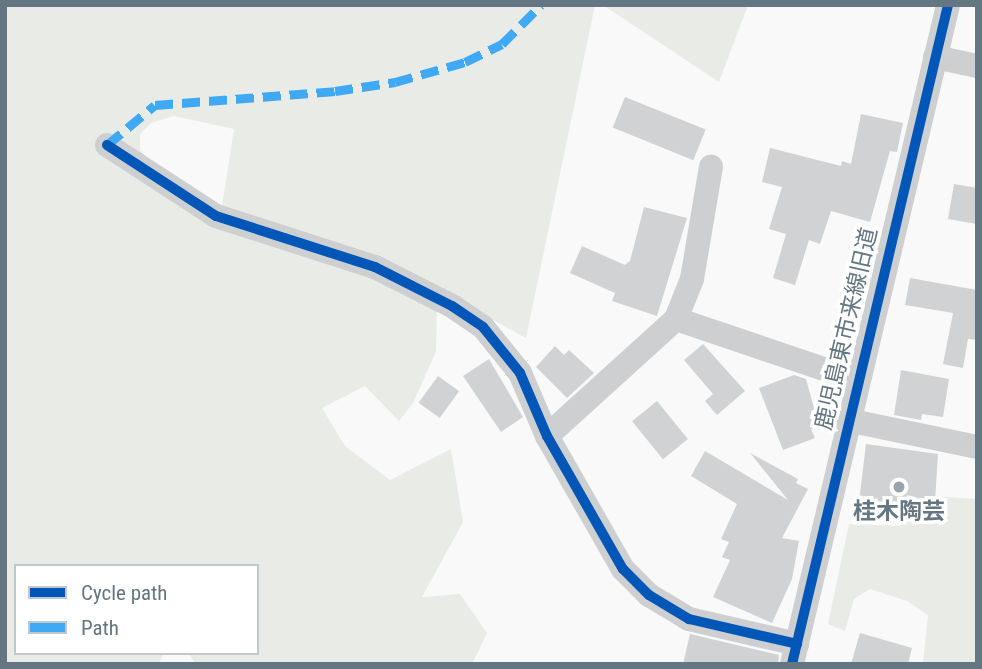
<!DOCTYPE html>
<html>
<head>
<meta charset="utf-8">
<style>
	body { margin:0 }
	#map { position:relative; width:982px; height:669px; overflow:hidden; background:#f9f9f9; font-family:"Roboto Condensed","Noto Sans JP",sans-serif }
	div>[style] { position:absolute }
	.green>* { inset:0; background:#e8ebe6 }
	.building>* { inset:0; background:#d0d2d3; transform-origin:0 0 }
	.street>* { height:24px; margin:-12px; padding:0 12px; transform-origin:12px; border-radius:12px; background:#cecfd0 }
	.quiet>* { height:9px; margin-top:-4.5px; transform-origin:0; background:repeating-linear-gradient(90deg,#3fa9f5 0 18px,transparent 0 27px) }
	.cycleway>* { height:10px; margin:-5px; padding:0 5px; transform-origin:5px; border-radius:5px; background:#0057b8 }
	.dots>* { width:19px; height:19px; translate:-50% -50%; box-sizing:border-box; border:4px solid #fff; border-radius:50% }
	span { translate:-50% -50%; white-space:nowrap; text-align:center; line-height:1.15; -webkit-text-stroke:7px #fff; paint-order:stroke }
	.street-label { font-size:23px; color:#657683 }
	.poi-label { font-size:23px; color:#657683; font-weight:700 }
	.frame { position:absolute; inset:0; border:7px solid #657683; pointer-events:none }
	.legend { position:absolute; left:14px; top:564px; width:245px; height:91px; box-sizing:border-box; background:#fff; border:2px solid #c1c8cd; margin:0; padding:9px 12px; list-style:none; font-size:21px; color:#657683 }
	.legend li { display:flex; align-items:center; gap:14px; height:35px }
	.legend b { width:35px; border:2px solid #c1c8cd }
</style>
</head>
<body>
<div id="map">
	<div class="green">
		<div style="clip-path:polygon(evenodd,5px 5px,595px 5px,526px 338px,437px 289px,436px 352px,413px 403px,399px 421px,365px 386px,322px 408px,345px 446px,390px 480px,451px 449px,463px 522px,422px 597px,460px 594px,487px 633px,472px 664px,195px 664px,189px 653px,257px 653px,257px 566px,16px 566px,16px 653px,164px 653px,159px 664px,5px 664px,5px 5px,174px 116px,234px 129px,222px 206px,156px 170px,140px 150px,140px 134px,151px 123px,174px 116px)"></div>
		<div style="clip-path:polygon(603px 5px,748px 5px,719px 82px)"></div>
		<div style="clip-path:polygon(945px 497px,977px 499px,977px 664px,923px 664px,928px 615px,907px 601px,870px 589px,854px 599px,845px 631px,828px 624px,849px 524px,900px 526px,916px 508px)"></div>
	</div>
	<div class="building">
		<div style="left:625px;top:97px;width:87px;height:33px;rotate:22deg"></div>
		<div style="clip-path:polygon(861px 114px,903px 123px,897px 152px,890px 151px,870px 222px,831px 211px,820px 244px,809px 240px,795px 285px,773px 278px,786px 234px,769px 229px,782px 187px,762px 182px,770px 148px,841px 166px,842px 161px,851px 164px)"></div>
		<div style="clip-path:polygon(954px 184px,977px 188px,977px 224px,948px 219px)"></div>
		<div style="clip-path:polygon(644px 207px,687px 218px,657px 316px,612px 301px,615px 293px,570px 273px,582px 246px,625px 265px,630px 261px)"></div>
		<div style="clip-path:polygon(910px 278px,977px 290px,977px 340px,968px 339px,963px 368px,943px 364px,953px 313px,905px 305px)"></div>
		<div style="clip-path:polygon(703px 344px,745px 391px,717px 415px,705px 401px,713px 394px,684px 360px)"></div>
		<div style="clip-path:polygon(555px 346px,564px 355px,569px 350px,594px 373px,567px 398px,536px 367px)"></div>
		<div style="clip-path:polygon(489px 359px,523px 417px,501px 432px,463px 376px)"></div>
		<div style="clip-path:polygon(901px 370px,949px 379px,943px 417px,922px 414px,921px 420px,894px 415px)"></div>
		<div style="clip-path:polygon(794px 375px,806px 379px,819px 426px,811px 429px,815px 438px,783px 450px,759px 388px)"></div>
		<div style="left:438px;top:376px;width:26px;height:33px;rotate:36deg"></div>
		<div style="left:657px;top:401px;width:49px;height:32px;rotate:51deg"></div>
		<div style="clip-path:polygon(866px 444px,938px 454px,935px 501px,909px 500px,886px 506px,859px 502px)"></div>
		<div style="clip-path:polygon(705px 451px,788px 500px,750px 453px,798px 479px,796px 483px,808px 489px,782px 538px,799px 541px,792px 579px,772px 623px,713px 597px,730px 560px,722px 557px,729px 542px,721px 539px,737px 504px,691px 476px)"></div>
		<div style="clip-path:polygon(860px 633px,912px 648px,908px 664px,851px 664px)"></div>
		<div style="clip-path:polygon(690px 634px,779px 655px,778px 664px,683px 664px)"></div>
	</div>
	<div class="street">
		<div style="left:935px;top:57px;width:43px;rotate:12.1deg"></div>
		<div style="left:107px;top:145px;width:130px;rotate:33.1deg"></div>
		<div style="left:216px;top:216px;width:167px;rotate:17.8deg"></div>
		<div style="left:375px;top:267px;width:86px;rotate:26.9deg"></div>
		<div style="left:452px;top:306px;width:37px;rotate:34deg"></div>
		<div style="left:483px;top:327px;width:59px;rotate:51.2deg"></div>
		<div style="left:520px;top:373px;width:69px;rotate:66.8deg"></div>
		<div style="left:547px;top:436px;width:153px;rotate:60.3deg"></div>
		<div style="left:623px;top:569px;width:37px;rotate:45deg"></div>
		<div style="left:649px;top:595px;width:47px;rotate:31deg"></div>
		<div style="left:689px;top:619px;width:111px;rotate:13deg"></div>
		<div style="left:676px;top:319px;width:190px;rotate:18.7deg"></div>
		<div style="left:847px;top:420px;width:133px;rotate:11.7deg"></div>
		<div style="left:547px;top:436px;width:174px;rotate:-42.2deg"></div>
		<div style="left:676px;top:319px;width:43px;rotate:-68.2deg"></div>
		<div style="left:692px;top:279px;width:114px;rotate:-80.4deg"></div>
		<div style="left:792px;top:664px;width:677px;rotate:-76.68deg"></div>
	</div>
	<div class="quiet">
		<div style="left:107px;top:145px;width:62px;rotate:-39.8deg"></div>
		<div style="left:155px;top:105px;width:181px;rotate:-4.4deg"></div>
		<div style="left:335px;top:91px;width:61px;rotate:-8.5deg"></div>
		<div style="left:395px;top:82px;width:73px;rotate:-15.9deg"></div>
		<div style="left:465px;top:62px;width:41px;rotate:-25.9deg"></div>
		<div style="left:502px;top:44px;width:55px;rotate:-45deg"></div>
	</div>
	<div class="cycleway">
		<div style="left:107px;top:145px;width:130px;rotate:33.1deg"></div>
		<div style="left:216px;top:216px;width:167px;rotate:17.8deg"></div>
		<div style="left:375px;top:267px;width:86px;rotate:26.9deg"></div>
		<div style="left:452px;top:306px;width:37px;rotate:34deg"></div>
		<div style="left:483px;top:327px;width:59px;rotate:51.2deg"></div>
		<div style="left:520px;top:373px;width:69px;rotate:66.8deg"></div>
		<div style="left:547px;top:436px;width:153px;rotate:60.3deg"></div>
		<div style="left:623px;top:569px;width:37px;rotate:45deg"></div>
		<div style="left:649px;top:595px;width:47px;rotate:31deg"></div>
		<div style="left:689px;top:619px;width:111px;rotate:13deg"></div>
		<div style="left:792px;top:664px;width:677px;rotate:-76.68deg"></div>
	</div>
	<div class="dots">
		<div style="left:899px;top:487px;background:#99a4ac"></div>
	</div>
	<div class="street-label">
		<span style="left:847px;top:329px;rotate:-77deg">鹿児島東市来線旧道</span>
	</div>
	<div class="poi-label">
		<span style="left:899px;top:512px">桂木陶芸</span>
	</div>
	<div class="frame"></div>
	<ul class="legend">
	<li><b style="height:9px;background:#0057b8"></b>Cycle path</li>
	<li><b style="height:9px;background:#3fa9f5"></b>Path</li>
	</ul>
</div>
</body>
</html>
